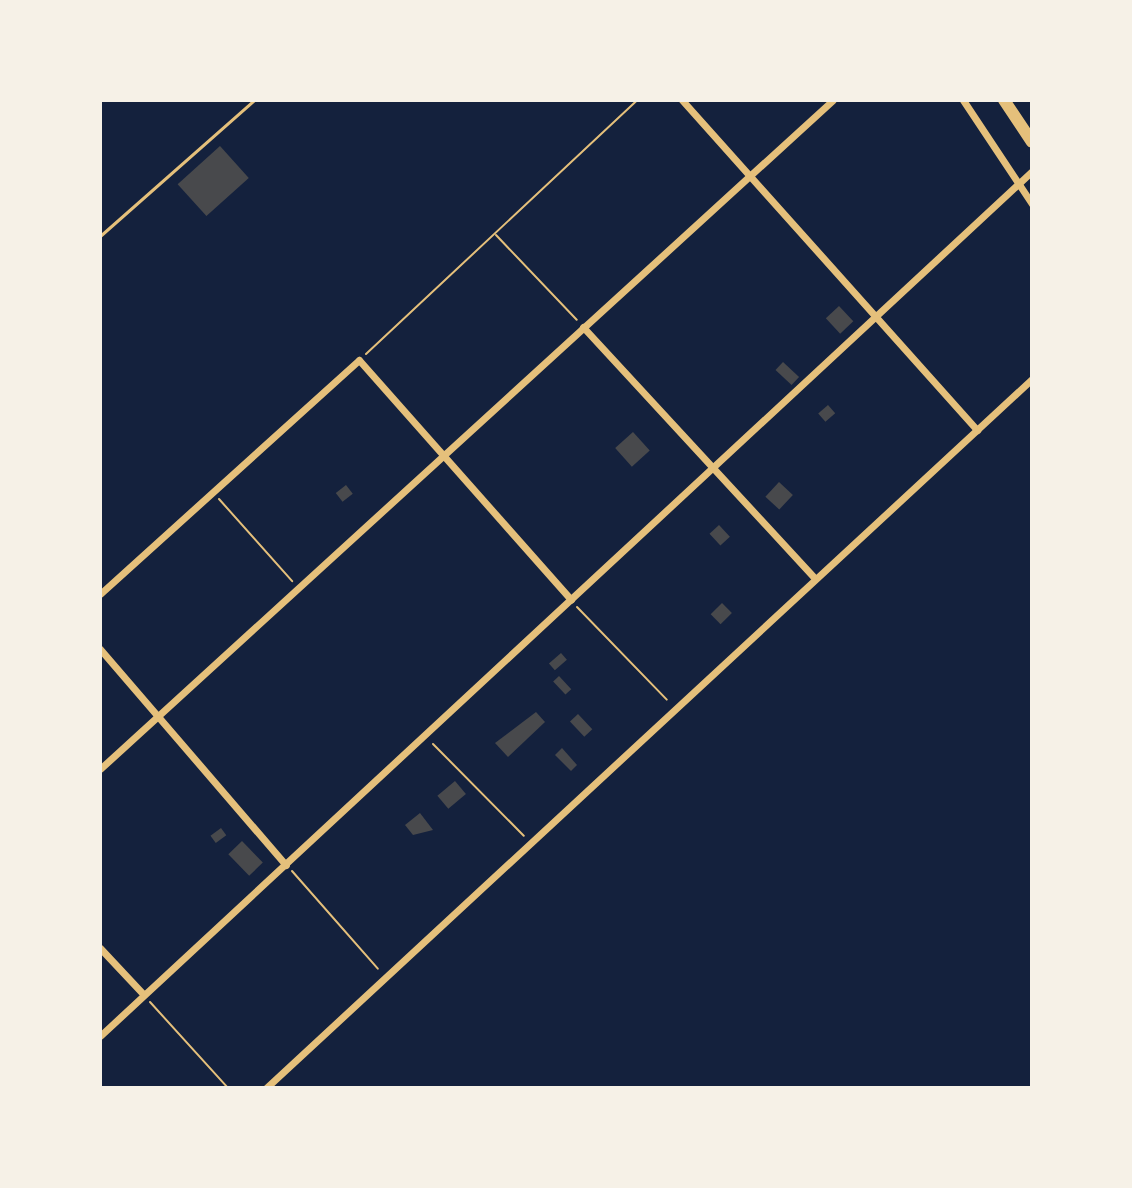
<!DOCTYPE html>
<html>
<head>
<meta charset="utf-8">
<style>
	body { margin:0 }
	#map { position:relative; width:1132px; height:1188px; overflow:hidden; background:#14213d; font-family:Ubuntu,sans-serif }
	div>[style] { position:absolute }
	.building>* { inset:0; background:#48494c; transform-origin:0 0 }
	.path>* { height:2px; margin:-1px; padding:0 1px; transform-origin:1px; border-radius:1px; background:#e5c07b }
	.service>* { height:3px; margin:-1.5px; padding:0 1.5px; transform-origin:1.5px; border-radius:1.5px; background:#e5c07b }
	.minor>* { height:7px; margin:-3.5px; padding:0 3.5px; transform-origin:3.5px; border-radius:3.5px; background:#e5c07b }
	.trunk>* { height:12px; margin:-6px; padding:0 6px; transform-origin:6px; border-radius:6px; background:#e5c07b }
	span { translate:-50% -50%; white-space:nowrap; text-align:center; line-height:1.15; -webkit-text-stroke:7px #f6f1e7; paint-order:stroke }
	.frame { position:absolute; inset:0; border:102px solid #f6f1e7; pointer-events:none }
</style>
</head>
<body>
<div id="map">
	<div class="building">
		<div style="left:220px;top:146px;width:43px;height:57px;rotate:48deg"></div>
		<div style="left:839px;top:306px;width:21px;height:18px;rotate:47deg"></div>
		<div style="left:783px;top:362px;width:22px;height:11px;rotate:43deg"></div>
		<div style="left:828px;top:405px;width:11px;height:13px;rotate:49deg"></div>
		<div style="left:633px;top:432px;width:25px;height:24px;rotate:48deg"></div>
		<div style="left:779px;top:482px;width:19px;height:20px;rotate:43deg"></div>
		<div style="left:346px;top:485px;width:11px;height:13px;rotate:52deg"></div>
		<div style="left:719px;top:525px;width:16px;height:13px;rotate:47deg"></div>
		<div style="left:722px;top:603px;width:14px;height:16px;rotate:45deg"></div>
		<div style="left:561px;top:653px;width:9px;height:16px;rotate:49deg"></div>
		<div style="left:559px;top:676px;width:18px;height:8px;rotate:47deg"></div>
		<div style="clip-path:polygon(536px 712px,545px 722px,508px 757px,495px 743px)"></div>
		<div style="left:578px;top:714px;width:21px;height:11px;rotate:47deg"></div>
		<div style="clip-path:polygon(562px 748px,577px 765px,571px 771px,555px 755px)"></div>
		<div style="left:455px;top:781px;width:17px;height:23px;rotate:50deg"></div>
		<div style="clip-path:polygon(420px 813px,433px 830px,413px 835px,405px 825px)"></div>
		<div style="left:221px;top:828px;width:9px;height:13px;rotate:54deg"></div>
		<div style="left:242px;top:841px;width:30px;height:19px;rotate:46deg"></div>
	</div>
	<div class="path">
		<div style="left:496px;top:235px;width:117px;rotate:46.4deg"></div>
		<div style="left:366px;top:354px;width:371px;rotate:-43.1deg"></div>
		<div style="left:219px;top:499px;width:110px;rotate:48.3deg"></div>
		<div style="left:577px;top:607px;width:129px;rotate:45.9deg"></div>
		<div style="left:433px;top:744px;width:129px;rotate:45.3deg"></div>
		<div style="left:292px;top:871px;width:130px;rotate:48.7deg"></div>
		<div style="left:150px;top:1002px;width:116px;rotate:47.8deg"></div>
	</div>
	<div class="service">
		<div style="left:100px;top:236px;width:205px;rotate:-41.4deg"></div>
	</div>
	<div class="minor">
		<div style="left:682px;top:100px;width:443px;rotate:48.2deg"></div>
		<div style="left:963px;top:100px;width:125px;rotate:56.4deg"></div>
		<div style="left:583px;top:327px;width:342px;rotate:47.3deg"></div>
		<div style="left:100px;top:594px;width:349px;rotate:-42.1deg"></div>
		<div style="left:359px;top:360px;width:320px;rotate:48.5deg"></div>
		<div style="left:100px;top:649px;width:285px;rotate:49.3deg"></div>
		<div style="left:100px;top:769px;width:992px;rotate:-42.39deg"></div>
		<div style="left:100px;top:948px;width:64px;rotate:46.9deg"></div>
		<div style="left:100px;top:1036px;width:1272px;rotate:-42.86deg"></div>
		<div style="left:266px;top:1088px;width:1044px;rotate:-42.79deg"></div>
	</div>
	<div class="trunk">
		<div style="left:1004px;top:100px;width:50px;rotate:56.3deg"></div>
	</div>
	<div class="frame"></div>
</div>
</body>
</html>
